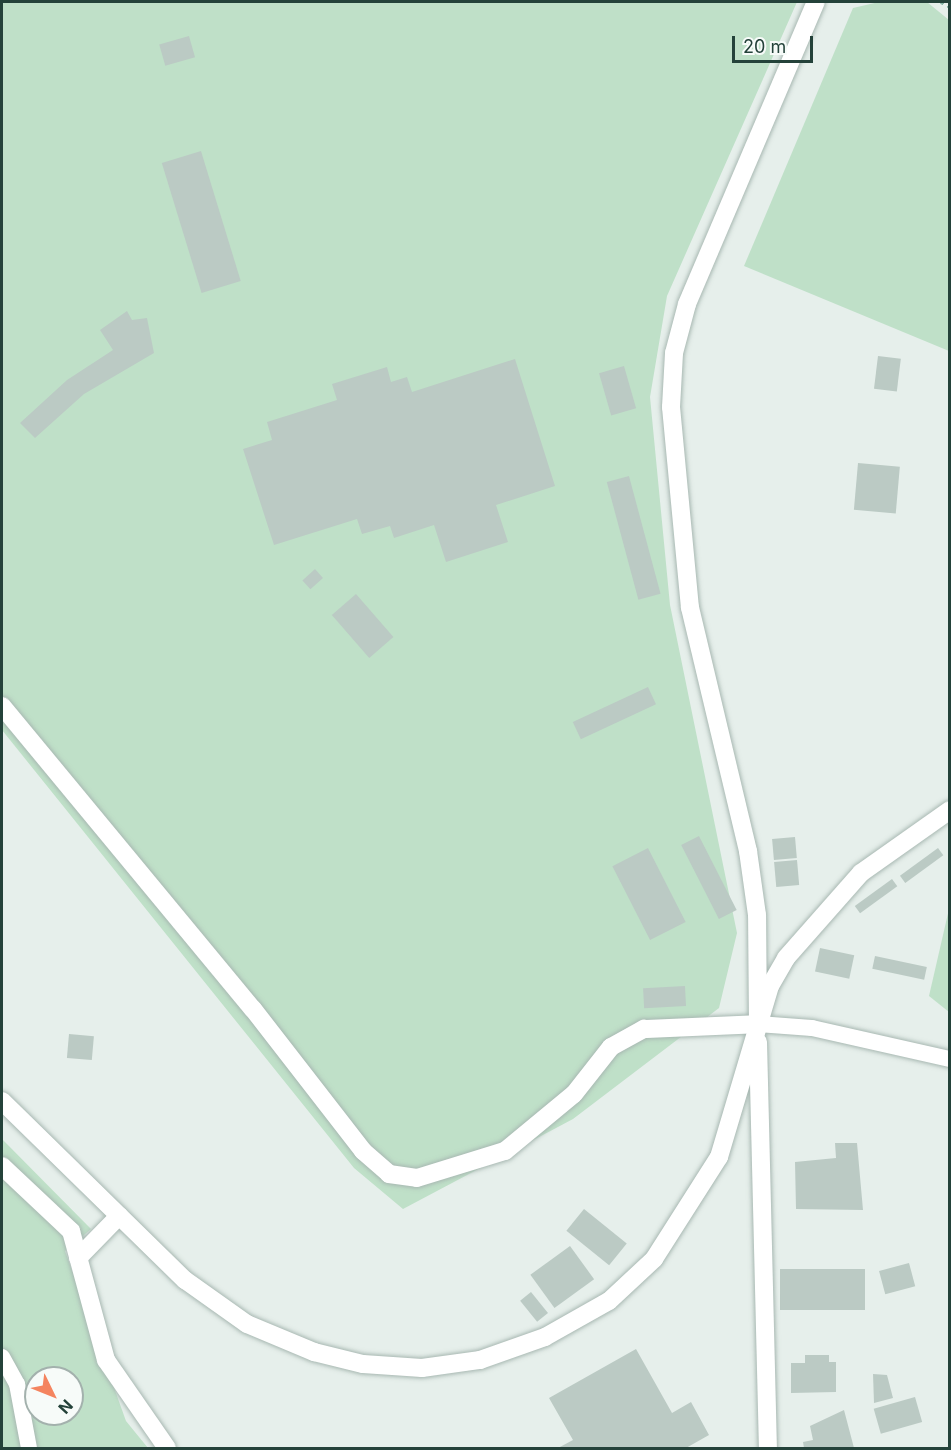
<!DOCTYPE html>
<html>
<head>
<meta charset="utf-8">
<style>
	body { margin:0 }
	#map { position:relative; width:951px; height:1450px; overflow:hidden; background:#e6efeb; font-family:Inter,sans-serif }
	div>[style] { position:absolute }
	.green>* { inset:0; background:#bfe0c8 }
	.building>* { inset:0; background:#bbcac4; transform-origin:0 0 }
	.path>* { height:4px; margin-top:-2px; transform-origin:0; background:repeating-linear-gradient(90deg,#86b3a5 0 3px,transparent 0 7.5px) }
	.roads { filter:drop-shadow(0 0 2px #a8b8b2) drop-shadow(0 0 2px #a8b8b2) }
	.service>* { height:16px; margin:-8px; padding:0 8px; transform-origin:8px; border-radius:8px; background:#fff }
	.minor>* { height:18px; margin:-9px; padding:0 9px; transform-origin:9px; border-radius:9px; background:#fff }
	.tertiary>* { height:18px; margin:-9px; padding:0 9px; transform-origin:9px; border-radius:9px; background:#fff }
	span { translate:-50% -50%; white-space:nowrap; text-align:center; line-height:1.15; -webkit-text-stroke:5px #f7fbf9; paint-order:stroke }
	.frame { position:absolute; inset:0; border:3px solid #24423a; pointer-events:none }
	.north { position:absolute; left:24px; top:1366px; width:60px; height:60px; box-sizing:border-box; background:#f7fbf9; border:2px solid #a3b1ad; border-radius:50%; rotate:133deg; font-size:16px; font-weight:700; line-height:24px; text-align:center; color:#24423a }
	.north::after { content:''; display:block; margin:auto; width:21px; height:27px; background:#f4845f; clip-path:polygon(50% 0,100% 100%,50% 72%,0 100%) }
	.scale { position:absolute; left:732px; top:36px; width:81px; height:27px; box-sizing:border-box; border:3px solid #24423a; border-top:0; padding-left:8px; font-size:18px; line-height:21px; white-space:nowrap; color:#24423a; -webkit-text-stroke:4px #f7fbf9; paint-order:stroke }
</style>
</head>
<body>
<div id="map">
	<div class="green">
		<div style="clip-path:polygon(2px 2px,797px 2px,667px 296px,650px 397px,670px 605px,737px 933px,719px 1008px,573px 1119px,403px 1209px,354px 1168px,2px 730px)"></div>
		<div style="clip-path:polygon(879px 2px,927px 2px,949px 20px,949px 351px,744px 266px,853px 8px)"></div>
		<div style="clip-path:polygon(949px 909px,950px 1012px,949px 1012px,929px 996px)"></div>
		<div style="clip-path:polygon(evenodd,2px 1139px,91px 1229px,65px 1251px,126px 1421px,148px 1448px,2px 1448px,2px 1139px,36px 1378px,72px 1378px,72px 1414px,36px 1414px,36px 1378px)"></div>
	</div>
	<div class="building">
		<div style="left:189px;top:36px;width:22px;height:31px;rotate:74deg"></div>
		<div style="left:201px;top:151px;width:136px;height:41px;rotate:73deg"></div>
		<div style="clip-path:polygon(127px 311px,132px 320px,147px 318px,154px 353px,84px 394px,35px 438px,20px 423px,67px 380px,113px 350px,100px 330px)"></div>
		<div style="left:878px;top:356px;width:23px;height:33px;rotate:7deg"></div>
		<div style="clip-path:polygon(515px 359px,555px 486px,496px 505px,508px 542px,446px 562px,434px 525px,394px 538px,390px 526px,362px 534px,357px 519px,274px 545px,243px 449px,272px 440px,267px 422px,337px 400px,332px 384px,387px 367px,391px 382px,407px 377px,412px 392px)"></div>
		<div style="left:624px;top:366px;width:44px;height:26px;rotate:74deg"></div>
		<div style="left:858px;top:463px;width:42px;height:47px;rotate:5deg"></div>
		<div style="left:629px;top:476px;width:122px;height:23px;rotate:75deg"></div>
		<div style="left:315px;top:569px;width:12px;height:17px;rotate:48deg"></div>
		<div style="left:356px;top:594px;width:57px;height:32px;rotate:49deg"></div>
		<div style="left:648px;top:687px;width:19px;height:83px;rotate:65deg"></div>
		<div style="left:699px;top:836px;width:83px;height:20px;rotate:63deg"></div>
		<div style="left:795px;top:837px;width:21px;height:23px;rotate:85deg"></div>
		<div style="left:648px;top:848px;width:83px;height:40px;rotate:63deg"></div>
		<div style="left:938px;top:848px;width:9px;height:47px;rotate:54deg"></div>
		<div style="left:797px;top:860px;width:25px;height:23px;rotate:85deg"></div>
		<div style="left:892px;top:879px;width:9px;height:46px;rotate:54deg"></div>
		<div style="left:820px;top:948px;width:35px;height:24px;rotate:12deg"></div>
		<div style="left:875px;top:956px;width:53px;height:13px;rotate:12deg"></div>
		<div style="left:685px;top:986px;width:20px;height:42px;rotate:87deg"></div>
		<div style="left:69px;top:1034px;width:25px;height:24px;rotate:5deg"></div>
		<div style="clip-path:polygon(835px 1143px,857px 1143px,863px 1210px,796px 1209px,795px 1162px,836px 1158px)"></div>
		<div style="left:584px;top:1209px;width:55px;height:28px;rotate:39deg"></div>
		<div style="left:570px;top:1246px;width:41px;height:49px;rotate:54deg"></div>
		<div style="left:909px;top:1263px;width:24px;height:31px;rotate:75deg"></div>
		<div style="left:865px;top:1269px;width:41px;height:85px;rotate:90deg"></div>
		<div style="left:531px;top:1292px;width:27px;height:14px;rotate:51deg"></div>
		<div style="clip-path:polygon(636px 1349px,672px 1413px,691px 1402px,709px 1435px,686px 1448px,558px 1448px,573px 1440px,549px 1398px)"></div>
		<div style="clip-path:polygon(805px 1355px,829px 1355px,829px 1362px,836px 1362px,836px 1392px,791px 1393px,791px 1363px,805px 1363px)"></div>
		<div style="clip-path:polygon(873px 1374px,887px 1375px,893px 1398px,874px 1403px)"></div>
		<div style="left:915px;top:1397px;width:26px;height:43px;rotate:74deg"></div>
		<div style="clip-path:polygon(844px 1410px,854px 1448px,804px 1448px,803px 1442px,813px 1440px,810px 1426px)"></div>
	</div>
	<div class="path">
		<div style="left:941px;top:2px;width:10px;rotate:29deg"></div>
	</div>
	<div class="roads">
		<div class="service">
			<div style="left:758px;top:1024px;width:54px;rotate:4.2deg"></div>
			<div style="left:812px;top:1028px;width:141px;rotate:12.7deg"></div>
			<div style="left:2px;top:1357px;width:31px;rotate:61deg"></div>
			<div style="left:17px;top:1384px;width:65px;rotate:79.4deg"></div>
		</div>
		<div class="minor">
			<div style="left:2px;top:706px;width:393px;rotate:50.4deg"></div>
			<div style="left:253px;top:1009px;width:180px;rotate:52.2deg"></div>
			<div style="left:363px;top:1151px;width:35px;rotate:41deg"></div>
			<div style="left:389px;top:1174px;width:28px;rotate:8deg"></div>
			<div style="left:417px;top:1178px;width:92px;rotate:-17.1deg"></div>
			<div style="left:505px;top:1151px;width:89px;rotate:-39.6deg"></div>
			<div style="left:574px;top:1094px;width:60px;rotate:-51.8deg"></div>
			<div style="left:611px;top:1047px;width:38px;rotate:-29deg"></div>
			<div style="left:644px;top:1029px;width:114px;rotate:-2.5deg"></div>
			<div style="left:758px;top:1024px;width:109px;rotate:-90.5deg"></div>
			<div style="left:757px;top:915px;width:65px;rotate:-98deg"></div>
			<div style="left:748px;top:851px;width:250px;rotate:-103.4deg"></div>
			<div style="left:690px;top:608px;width:202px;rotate:-95.4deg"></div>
			<div style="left:671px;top:407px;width:54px;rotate:-86.8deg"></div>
			<div style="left:674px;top:353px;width:51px;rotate:-75.1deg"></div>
			<div style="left:687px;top:304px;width:328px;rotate:-66.9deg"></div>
			<div style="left:2px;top:1166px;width:95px;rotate:43.3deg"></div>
			<div style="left:71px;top:1231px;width:134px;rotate:74.8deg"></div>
			<div style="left:106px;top:1360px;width:107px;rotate:55.3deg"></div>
			<div style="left:78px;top:1258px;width:59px;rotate:-45.7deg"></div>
		</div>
		<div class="tertiary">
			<div style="left:758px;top:1042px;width:406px;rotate:88.6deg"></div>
			<div style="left:2px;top:1101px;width:256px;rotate:44.4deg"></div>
			<div style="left:185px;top:1280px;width:76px;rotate:35.4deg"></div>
			<div style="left:247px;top:1324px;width:73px;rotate:22.7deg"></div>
			<div style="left:314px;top:1352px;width:50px;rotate:13.8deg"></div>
			<div style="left:363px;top:1364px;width:59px;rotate:3.9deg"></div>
			<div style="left:422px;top:1368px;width:59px;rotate:-7.9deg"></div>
			<div style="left:480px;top:1360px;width:69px;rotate:-19.5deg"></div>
			<div style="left:545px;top:1337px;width:73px;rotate:-29.4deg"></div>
			<div style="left:609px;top:1301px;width:62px;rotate:-43deg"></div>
			<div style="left:654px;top:1259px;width:121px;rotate:-57.5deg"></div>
			<div style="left:719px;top:1157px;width:178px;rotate:-73.4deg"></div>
			<div style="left:770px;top:986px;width:32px;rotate:-60deg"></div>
			<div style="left:786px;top:958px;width:113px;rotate:-48.6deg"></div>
			<div style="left:861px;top:873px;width:109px;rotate:-35.3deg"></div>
		</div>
	</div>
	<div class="frame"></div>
	<div class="north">N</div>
	<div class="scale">20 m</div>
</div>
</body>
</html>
